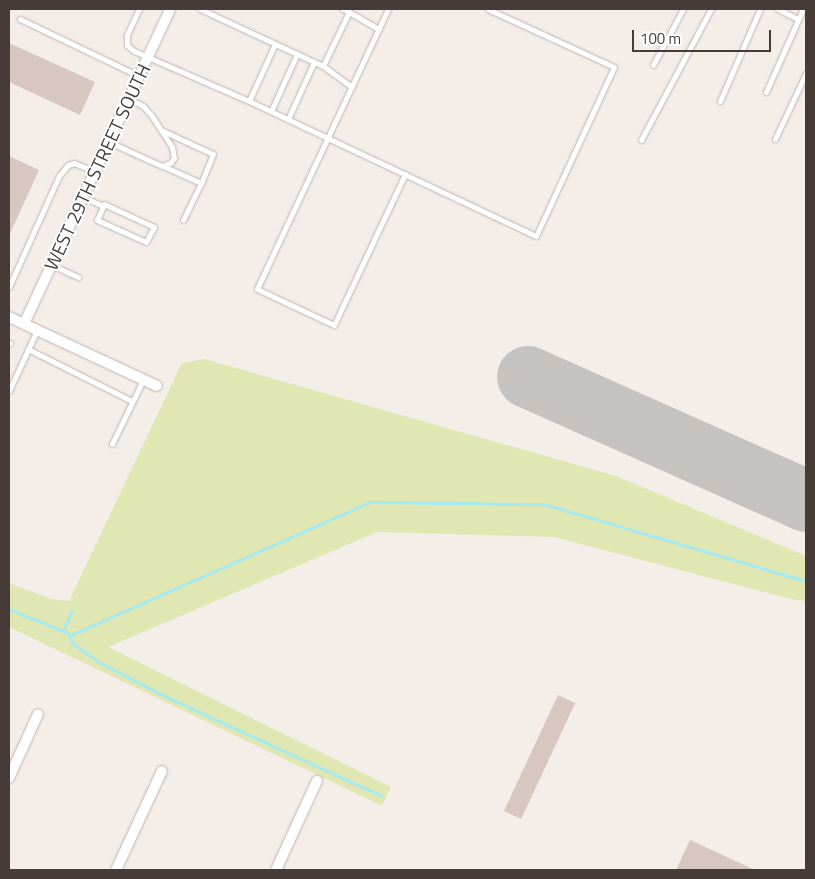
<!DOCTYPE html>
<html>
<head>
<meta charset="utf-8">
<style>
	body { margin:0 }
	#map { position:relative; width:815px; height:879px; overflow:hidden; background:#f4ede8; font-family:"Titillium Web",sans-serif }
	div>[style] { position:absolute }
	.green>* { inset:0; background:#e1e7b2 }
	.stream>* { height:2.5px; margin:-1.25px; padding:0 1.25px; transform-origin:1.25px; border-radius:1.25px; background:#a6e9ef }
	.runway>* { height:62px; margin:-31px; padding:0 31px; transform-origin:31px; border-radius:31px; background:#c6c2c0 }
	.building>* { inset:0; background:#d8c7c1; transform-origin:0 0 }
	.roads { filter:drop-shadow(0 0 1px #c2b4ae) drop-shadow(0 0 1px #c2b4ae) }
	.lane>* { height:5px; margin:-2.5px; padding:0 2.5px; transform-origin:2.5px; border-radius:2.5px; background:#fff }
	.street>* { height:10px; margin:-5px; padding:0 5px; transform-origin:5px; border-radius:5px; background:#fff }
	span { translate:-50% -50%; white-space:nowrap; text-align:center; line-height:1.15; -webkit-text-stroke:4px #fff; paint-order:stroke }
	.street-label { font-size:19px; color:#473b37 }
	.frame { position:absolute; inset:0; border:10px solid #473b37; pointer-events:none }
	.scale { position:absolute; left:632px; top:30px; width:139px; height:22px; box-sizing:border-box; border:2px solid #473b37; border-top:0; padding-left:6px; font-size:15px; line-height:18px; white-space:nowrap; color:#473b37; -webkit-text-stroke:4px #fff; paint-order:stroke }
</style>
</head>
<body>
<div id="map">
	<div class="green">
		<div style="clip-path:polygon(204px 359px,616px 476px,806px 556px,806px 601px,791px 599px,554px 537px,377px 532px,108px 647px,391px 787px,382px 806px,9px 627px,9px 583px,51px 599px,69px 601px,182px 363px)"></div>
	</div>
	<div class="stream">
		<div style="left:9px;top:609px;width:64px;rotate:22.1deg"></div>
		<div style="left:68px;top:633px;width:13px;rotate:61deg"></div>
		<div style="left:74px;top:644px;width:31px;rotate:36deg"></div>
		<div style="left:99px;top:662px;width:79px;rotate:27.2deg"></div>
		<div style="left:169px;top:698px;width:234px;rotate:24.7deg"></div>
		<div style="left:63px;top:631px;width:22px;rotate:-66deg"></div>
		<div style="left:69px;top:636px;width:329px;rotate:-24deg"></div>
		<div style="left:370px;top:502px;width:174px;rotate:0.7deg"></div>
		<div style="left:544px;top:504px;width:273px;rotate:16.4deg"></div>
	</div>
	<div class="runway">
		<div style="left:528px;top:377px;width:304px;rotate:24deg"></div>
	</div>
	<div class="building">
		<div style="clip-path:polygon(9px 43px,95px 82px,80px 115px,9px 82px)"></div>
		<div style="clip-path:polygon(9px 156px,39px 170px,9px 236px)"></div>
		<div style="left:558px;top:695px;width:19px;height:128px;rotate:25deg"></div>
		<div style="clip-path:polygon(690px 840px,755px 870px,676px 870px)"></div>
	</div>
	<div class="roads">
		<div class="lane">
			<div style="left:139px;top:9px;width:29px;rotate:115deg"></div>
			<div style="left:127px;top:35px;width:10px;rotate:90deg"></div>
			<div style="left:127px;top:45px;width:9px;rotate:41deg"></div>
			<div style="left:134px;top:51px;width:125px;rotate:23.5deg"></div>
			<div style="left:249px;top:101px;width:63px;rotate:-65.5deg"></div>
			<div style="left:200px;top:9px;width:136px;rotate:24.9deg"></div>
			<div style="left:323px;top:66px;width:60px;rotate:-64.3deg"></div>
			<div style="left:349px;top:12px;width:7px;rotate:-153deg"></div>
			<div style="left:388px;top:9px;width:309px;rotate:115.1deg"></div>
			<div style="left:257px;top:289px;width:85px;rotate:25.1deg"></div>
			<div style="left:334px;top:325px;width:167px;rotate:-64.8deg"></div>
			<div style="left:778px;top:9px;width:22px;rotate:27deg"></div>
			<div style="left:349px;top:12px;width:34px;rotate:30deg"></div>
			<div style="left:20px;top:19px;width:132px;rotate:25.6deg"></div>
			<div style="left:653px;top:65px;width:64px;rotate:-61.8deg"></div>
			<div style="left:323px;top:66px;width:34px;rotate:36deg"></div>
			<div style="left:766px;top:92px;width:91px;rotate:-66deg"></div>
			<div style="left:249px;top:101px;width:317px;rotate:25.2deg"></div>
			<div style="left:536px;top:236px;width:186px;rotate:-65.2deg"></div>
			<div style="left:614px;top:67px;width:139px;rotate:-155.3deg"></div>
			<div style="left:720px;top:101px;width:100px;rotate:-66.5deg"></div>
			<div style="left:271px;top:111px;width:63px;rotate:-65.5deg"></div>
			<div style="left:288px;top:119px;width:63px;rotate:-65.5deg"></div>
			<div style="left:161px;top:130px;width:57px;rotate:24.8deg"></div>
			<div style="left:213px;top:154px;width:31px;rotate:112deg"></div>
			<div style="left:775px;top:139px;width:73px;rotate:-64.8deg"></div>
			<div style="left:641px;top:140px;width:149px;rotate:-61.9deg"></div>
			<div style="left:109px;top:142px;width:58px;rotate:24.4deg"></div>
			<div style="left:162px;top:166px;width:9px;rotate:-21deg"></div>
			<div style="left:170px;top:163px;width:6px;rotate:-51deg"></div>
			<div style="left:174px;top:158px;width:11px;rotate:-100deg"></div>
			<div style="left:172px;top:147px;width:37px;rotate:-123deg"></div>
			<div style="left:152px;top:116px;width:13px;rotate:-132deg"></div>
			<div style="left:143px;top:106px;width:16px;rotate:-153deg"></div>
			<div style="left:163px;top:166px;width:42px;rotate:24.1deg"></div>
			<div style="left:201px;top:183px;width:41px;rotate:115.9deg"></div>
			<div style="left:83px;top:197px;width:22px;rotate:24deg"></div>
			<div style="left:104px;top:204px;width:55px;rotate:24.7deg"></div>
			<div style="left:154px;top:227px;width:17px;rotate:118deg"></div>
			<div style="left:146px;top:242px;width:54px;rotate:-155.8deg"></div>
			<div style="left:97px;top:220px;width:17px;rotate:-66deg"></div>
			<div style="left:52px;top:265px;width:29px;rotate:25deg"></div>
			<div style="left:9px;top:287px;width:122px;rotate:-65.8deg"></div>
			<div style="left:59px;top:176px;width:14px;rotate:-51deg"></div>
			<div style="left:68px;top:165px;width:6px;rotate:-18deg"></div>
			<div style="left:74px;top:163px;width:22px;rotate:22deg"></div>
			<div style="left:9px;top:343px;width:1px"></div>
			<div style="left:28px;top:349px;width:116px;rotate:26.6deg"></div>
			<div style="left:9px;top:391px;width:67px;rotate:-65.3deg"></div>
			<div style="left:112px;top:444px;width:71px;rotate:-64.2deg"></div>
		</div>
		<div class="street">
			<div style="left:9px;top:317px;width:163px;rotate:25deg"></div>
			<div style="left:24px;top:324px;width:347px;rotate:-65.1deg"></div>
			<div style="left:9px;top:778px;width:70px;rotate:-65.6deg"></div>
			<div style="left:116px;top:870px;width:109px;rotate:-65.1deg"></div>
			<div style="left:276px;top:870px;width:98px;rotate:-65.3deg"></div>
		</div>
	</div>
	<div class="street-label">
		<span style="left:97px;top:167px;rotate:-65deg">WEST 29TH STREET SOUTH</span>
	</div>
	<div class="frame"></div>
	<div class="scale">100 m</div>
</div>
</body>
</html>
